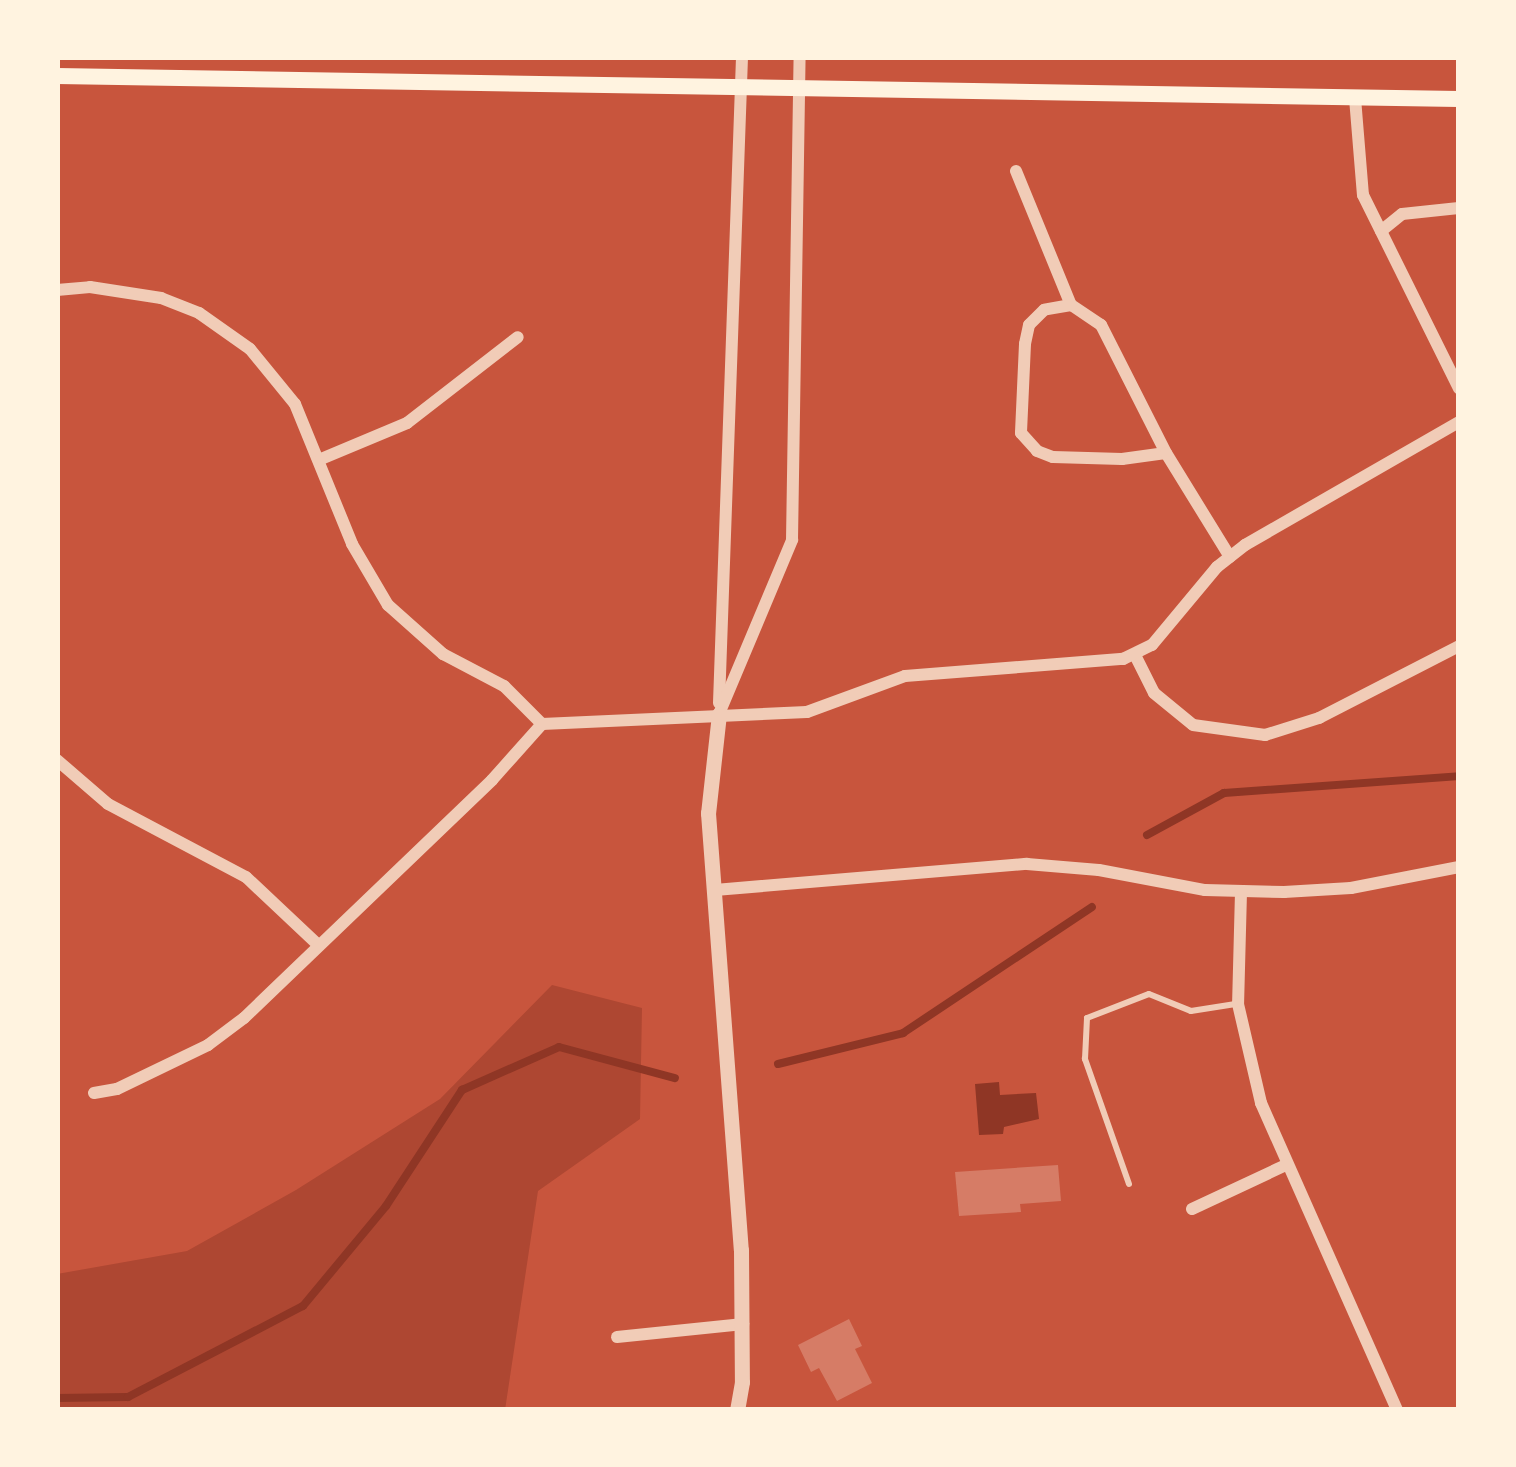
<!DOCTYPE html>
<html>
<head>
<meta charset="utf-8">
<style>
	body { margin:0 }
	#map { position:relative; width:1516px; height:1467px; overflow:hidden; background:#c8553d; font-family:"Titillium Web",sans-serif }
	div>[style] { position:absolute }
	.green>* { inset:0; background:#ae4732 }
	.water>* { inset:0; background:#8f3625 }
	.stream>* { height:8px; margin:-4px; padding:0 4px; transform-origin:4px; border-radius:4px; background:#8f3625 }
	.building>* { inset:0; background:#d67c66 }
	.service>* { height:6px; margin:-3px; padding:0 3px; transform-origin:3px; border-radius:3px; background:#f1ccb7 }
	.minor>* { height:12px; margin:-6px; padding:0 6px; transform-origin:6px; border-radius:6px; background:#f1ccb7 }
	.tertiary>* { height:15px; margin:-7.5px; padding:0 7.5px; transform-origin:7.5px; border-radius:7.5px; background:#f1ccb7 }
	.secondary>* { height:16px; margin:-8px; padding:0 8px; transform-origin:8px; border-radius:8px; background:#fff3e0 }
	span { translate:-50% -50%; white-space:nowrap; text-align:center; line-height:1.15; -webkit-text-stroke:9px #fff3e0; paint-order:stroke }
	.frame { position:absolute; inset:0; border:60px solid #fff3e0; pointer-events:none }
</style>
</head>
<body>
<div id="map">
	<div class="green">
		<div style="clip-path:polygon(552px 985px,642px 1008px,640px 1119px,538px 1191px,505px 1410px,57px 1410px,57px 1274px,187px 1251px,296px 1190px,440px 1099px)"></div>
	</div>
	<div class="water">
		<div style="clip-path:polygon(999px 1082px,1000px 1095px,1036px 1093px,1039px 1119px,1004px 1127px,1003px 1134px,979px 1135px,975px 1084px)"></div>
	</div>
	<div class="stream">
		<div style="left:1147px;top:835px;width:88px;rotate:-28.6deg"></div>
		<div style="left:1224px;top:793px;width:236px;rotate:-4.1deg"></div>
		<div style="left:778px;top:1064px;width:129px;rotate:-13.9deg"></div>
		<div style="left:903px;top:1033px;width:227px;rotate:-33.7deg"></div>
		<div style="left:57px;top:1398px;width:71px;rotate:-0.8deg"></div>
		<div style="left:128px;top:1397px;width:197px;rotate:-27.5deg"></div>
		<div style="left:303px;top:1306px;width:130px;rotate:-50.3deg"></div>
		<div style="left:386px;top:1206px;width:139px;rotate:-56.8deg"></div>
		<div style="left:462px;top:1090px;width:106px;rotate:-23.9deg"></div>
		<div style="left:559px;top:1047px;width:120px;rotate:15deg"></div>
	</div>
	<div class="building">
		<div style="clip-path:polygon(1058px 1165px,1061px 1201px,1020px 1204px,1021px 1212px,959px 1216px,955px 1172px)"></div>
		<div style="clip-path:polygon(849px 1319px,862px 1346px,855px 1349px,872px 1383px,837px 1401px,819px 1368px,811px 1372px,798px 1345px)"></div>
	</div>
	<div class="service">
		<div style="left:1129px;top:1184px;width:133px;rotate:-109.4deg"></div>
		<div style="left:1085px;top:1059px;width:41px;rotate:-87.2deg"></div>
		<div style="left:1087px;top:1018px;width:66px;rotate:-21.2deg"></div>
		<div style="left:1149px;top:994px;width:45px;rotate:22deg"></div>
		<div style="left:1191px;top:1011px;width:45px;rotate:-9deg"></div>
	</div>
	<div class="minor">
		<div style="left:1355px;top:98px;width:97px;rotate:85.3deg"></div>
		<div style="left:1363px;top:195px;width:216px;rotate:63.6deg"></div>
		<div style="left:1016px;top:171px;width:145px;rotate:67.7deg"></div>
		<div style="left:1381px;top:231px;width:27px;rotate:-39deg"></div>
		<div style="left:1402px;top:214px;width:57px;rotate:-6deg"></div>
		<div style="left:57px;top:290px;width:33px;rotate:-5deg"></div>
		<div style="left:90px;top:287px;width:72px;rotate:8.8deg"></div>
		<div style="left:161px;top:298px;width:41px;rotate:21.5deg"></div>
		<div style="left:199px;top:313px;width:62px;rotate:35.2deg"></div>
		<div style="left:250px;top:349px;width:71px;rotate:50.7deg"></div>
		<div style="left:295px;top:404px;width:151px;rotate:67.8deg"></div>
		<div style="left:352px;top:544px;width:71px;rotate:59.5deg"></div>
		<div style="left:388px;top:605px;width:74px;rotate:41.7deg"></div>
		<div style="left:443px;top:654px;width:69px;rotate:27.7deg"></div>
		<div style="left:504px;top:686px;width:54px;rotate:45deg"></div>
		<div style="left:1166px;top:453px;width:144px;rotate:-116.9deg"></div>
		<div style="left:1101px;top:325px;width:36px;rotate:-146deg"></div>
		<div style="left:1071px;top:305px;width:27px;rotate:170deg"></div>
		<div style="left:1044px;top:310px;width:21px;rotate:135deg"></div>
		<div style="left:1029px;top:325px;width:19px;rotate:102deg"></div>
		<div style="left:1025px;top:344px;width:89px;rotate:92.6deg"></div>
		<div style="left:1021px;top:433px;width:24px;rotate:48deg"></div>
		<div style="left:1037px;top:451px;width:17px;rotate:21deg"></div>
		<div style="left:1053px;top:457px;width:69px;rotate:1.7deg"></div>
		<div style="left:1122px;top:459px;width:44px;rotate:-7.8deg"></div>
		<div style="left:1166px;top:453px;width:122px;rotate:58.4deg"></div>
		<div style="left:321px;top:459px;width:93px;rotate:-22.7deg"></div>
		<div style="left:407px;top:423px;width:140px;rotate:-37.8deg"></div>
		<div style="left:1135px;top:655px;width:42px;rotate:63.4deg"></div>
		<div style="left:1154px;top:693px;width:50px;rotate:39.4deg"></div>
		<div style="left:1193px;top:725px;width:73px;rotate:7.9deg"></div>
		<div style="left:1265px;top:735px;width:57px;rotate:-17.5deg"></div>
		<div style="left:1319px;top:718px;width:157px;rotate:-27.2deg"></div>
		<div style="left:719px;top:703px;width:646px;rotate:-87.96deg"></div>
		<div style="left:719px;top:714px;width:189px;rotate:-67.2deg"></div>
		<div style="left:792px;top:540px;width:483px;rotate:-89.1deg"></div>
		<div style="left:57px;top:760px;width:67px;rotate:40.8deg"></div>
		<div style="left:108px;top:804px;width:156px;rotate:27.9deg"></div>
		<div style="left:246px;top:877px;width:98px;rotate:43.3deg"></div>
		<div style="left:715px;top:890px;width:313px;rotate:-4.8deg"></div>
		<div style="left:1027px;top:864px;width:72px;rotate:4.8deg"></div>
		<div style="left:1099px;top:870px;width:108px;rotate:10.7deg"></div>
		<div style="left:1205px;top:890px;width:79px;rotate:1.5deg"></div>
		<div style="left:1284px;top:892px;width:67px;rotate:-3.4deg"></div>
		<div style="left:1351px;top:888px;width:110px;rotate:-11deg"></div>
		<div style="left:1241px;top:892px;width:112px;rotate:91.5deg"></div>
		<div style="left:1238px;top:1004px;width:102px;rotate:76.9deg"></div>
		<div style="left:1261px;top:1103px;width:336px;rotate:66.1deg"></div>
		<div style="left:94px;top:1093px;width:23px;rotate:-10deg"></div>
		<div style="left:117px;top:1089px;width:101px;rotate:-25.8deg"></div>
		<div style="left:208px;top:1045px;width:45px;rotate:-36.9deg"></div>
		<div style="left:244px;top:1018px;width:344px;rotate:-43.8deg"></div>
		<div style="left:492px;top:780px;width:75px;rotate:-48.2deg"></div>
		<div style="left:542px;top:724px;width:265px;rotate:-2.6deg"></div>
		<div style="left:807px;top:712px;width:104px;rotate:-20.2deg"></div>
		<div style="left:905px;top:676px;width:219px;rotate:-4.5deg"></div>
		<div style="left:1123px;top:659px;width:32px;rotate:-26deg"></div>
		<div style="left:1152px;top:645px;width:102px;rotate:-50.2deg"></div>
		<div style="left:1217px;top:567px;width:36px;rotate:-38deg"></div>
		<div style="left:1245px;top:545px;width:247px;rotate:-29.9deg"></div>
		<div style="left:1192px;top:1209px;width:104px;rotate:-25.1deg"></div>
		<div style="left:617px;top:1337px;width:127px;rotate:-5.9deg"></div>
	</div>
	<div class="tertiary">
		<div style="left:719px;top:714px;width:100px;rotate:96.3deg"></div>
		<div style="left:708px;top:813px;width:438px;rotate:85.7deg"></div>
		<div style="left:741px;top:1250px;width:132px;rotate:89.6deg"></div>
		<div style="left:742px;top:1382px;width:28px;rotate:100deg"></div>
	</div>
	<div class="secondary">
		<div style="left:57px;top:76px;width:1402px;rotate:0.94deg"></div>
	</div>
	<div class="frame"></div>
</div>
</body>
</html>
